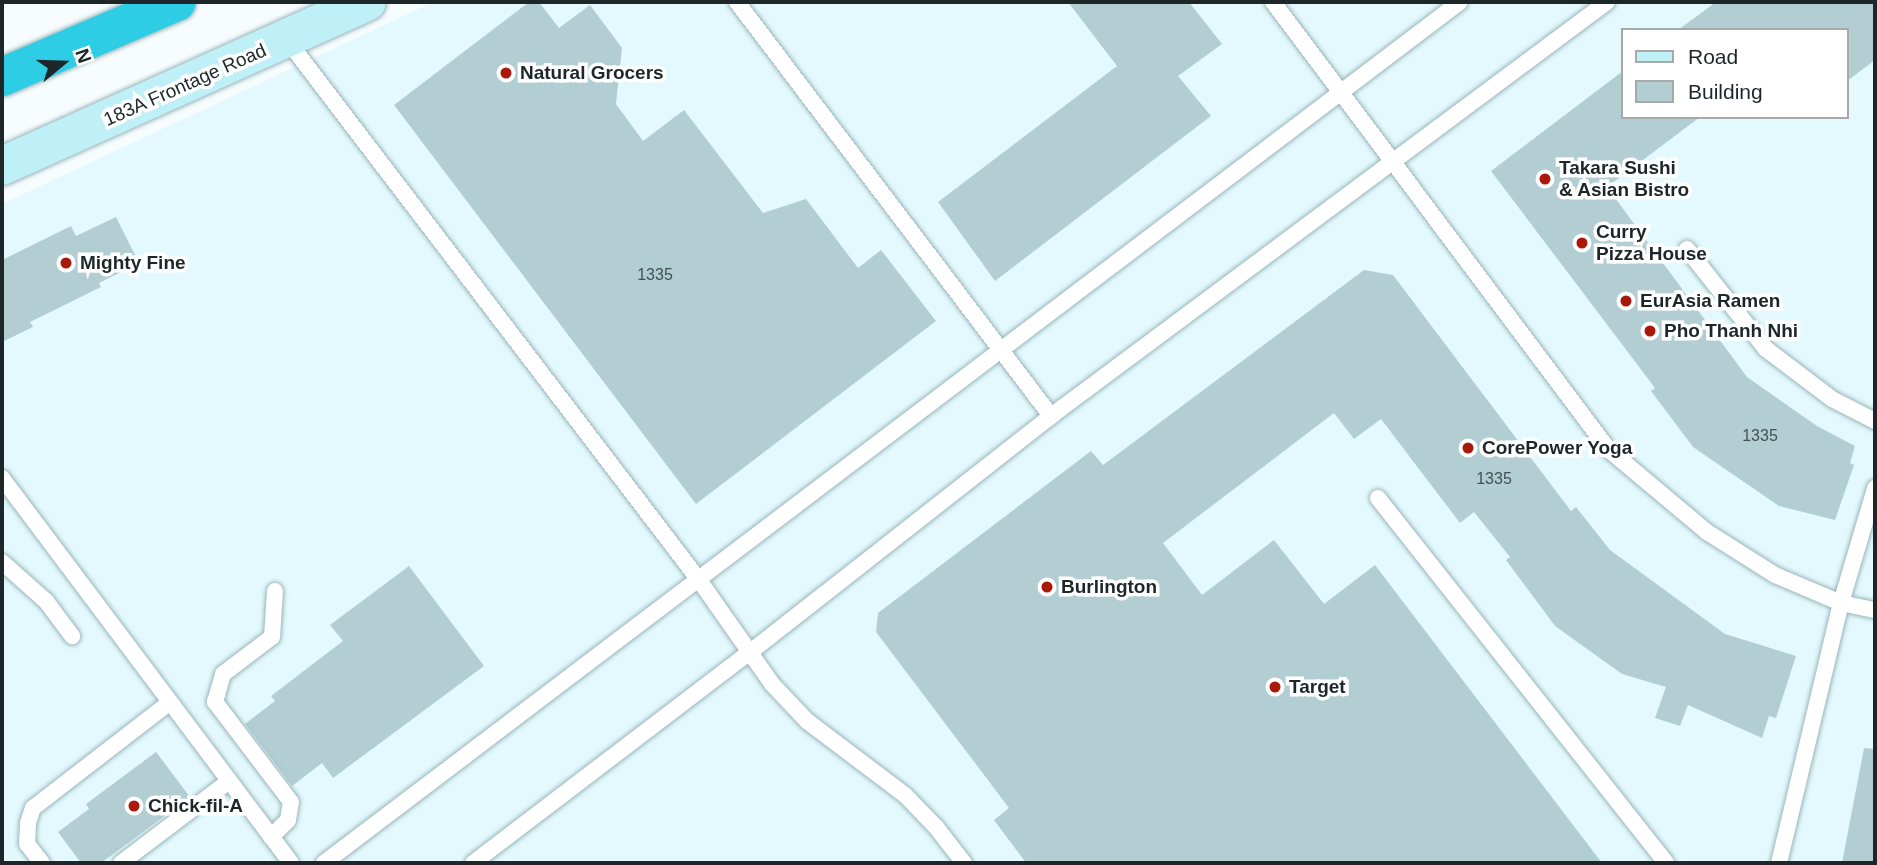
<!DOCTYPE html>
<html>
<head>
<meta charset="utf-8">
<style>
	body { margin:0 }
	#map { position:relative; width:1877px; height:865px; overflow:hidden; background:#f7fdfe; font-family:Helvetica,sans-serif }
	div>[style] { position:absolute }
	.built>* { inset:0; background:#e3f9fe }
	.building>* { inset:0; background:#b3ced3 }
	.roads { filter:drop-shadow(0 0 2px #9ab5ba) drop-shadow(0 0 2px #9ab5ba) }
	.lane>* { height:16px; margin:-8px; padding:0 8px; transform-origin:8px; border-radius:8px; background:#fff }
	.secondary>* { height:38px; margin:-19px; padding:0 19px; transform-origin:19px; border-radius:19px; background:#c0f0f7 }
	.highway>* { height:38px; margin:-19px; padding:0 19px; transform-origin:19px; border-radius:19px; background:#2dcee5 }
	.dots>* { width:19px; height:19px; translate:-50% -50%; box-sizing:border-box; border:4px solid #fff; border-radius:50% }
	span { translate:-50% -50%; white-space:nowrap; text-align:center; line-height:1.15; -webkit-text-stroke:7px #fff; paint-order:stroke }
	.number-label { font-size:16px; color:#425154 }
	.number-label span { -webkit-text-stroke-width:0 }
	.poi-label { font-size:19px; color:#1d2729; font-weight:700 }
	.left { translate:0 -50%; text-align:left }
	.street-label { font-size:19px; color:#1d2729 }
	.frame { position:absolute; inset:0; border:4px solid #1d2729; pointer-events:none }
	.legend { position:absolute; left:1621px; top:28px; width:228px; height:91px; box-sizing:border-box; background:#fff; border:2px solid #a5a9a9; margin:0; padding:9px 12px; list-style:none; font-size:21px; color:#1d2729 }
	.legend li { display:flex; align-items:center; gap:14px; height:35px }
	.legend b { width:35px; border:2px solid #a5a9a9 }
	.north { position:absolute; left:28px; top:28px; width:70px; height:70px; -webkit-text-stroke:5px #fff; paint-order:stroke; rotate:71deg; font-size:19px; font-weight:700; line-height:28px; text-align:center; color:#1d2729 }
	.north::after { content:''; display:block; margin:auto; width:24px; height:32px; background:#1d2729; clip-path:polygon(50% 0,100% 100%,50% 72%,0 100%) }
</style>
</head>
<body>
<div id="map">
	<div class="built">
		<div style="clip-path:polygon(evenodd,433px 2px,1875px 2px,1875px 863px,2px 863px,2px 204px,433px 2px,1623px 30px,1847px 30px,1847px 117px,1623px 117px,1623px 30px)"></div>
	</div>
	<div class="building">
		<div style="clip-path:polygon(529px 2px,539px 2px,559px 28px,590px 5px,622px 48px,616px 104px,643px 141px,684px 110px,763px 213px,806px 199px,858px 268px,881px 250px,936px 321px,696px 504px,394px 105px)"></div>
		<div style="clip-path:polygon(1068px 2px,1189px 2px,1222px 44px,1178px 76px,1211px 116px,995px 281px,938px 202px,1117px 66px)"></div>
		<div style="clip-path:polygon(1716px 2px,1875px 2px,1875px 60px,1847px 81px,1847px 30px,1678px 30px)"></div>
		<div style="clip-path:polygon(1623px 71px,1623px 117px,1700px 117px,1607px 187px,1747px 377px,1817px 426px,1855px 446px,1850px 463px,1854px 465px,1835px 520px,1779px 506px,1693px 447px,1651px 391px,1655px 388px,1491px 171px)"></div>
		<div style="clip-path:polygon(116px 217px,139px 263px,99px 283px,101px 287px,30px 322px,33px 327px,2px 342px,2px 260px,71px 226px,76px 236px)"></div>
		<div style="clip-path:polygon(1364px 270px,1393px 275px,1571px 511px,1576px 507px,1610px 550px,1725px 634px,1796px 656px,1776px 718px,1769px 716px,1762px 738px,1688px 705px,1680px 726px,1655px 718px,1666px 687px,1622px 674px,1555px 626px,1506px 560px,1510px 557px,1474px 512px,1460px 523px,1381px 419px,1354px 439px,1334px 413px,1163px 543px,1202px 595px,1274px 540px,1324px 604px,1375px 565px,1602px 863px,1026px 863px,994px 820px,1009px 808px,876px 632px,878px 613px,1091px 451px,1103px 465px)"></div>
		<div style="clip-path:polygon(409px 566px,484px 666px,333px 778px,322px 763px,292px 786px,245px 724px,275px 701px,271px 696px,343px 641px,330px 625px)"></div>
		<div style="clip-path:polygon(1864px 748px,1875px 749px,1875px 863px,1842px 863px)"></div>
		<div style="clip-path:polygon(156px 752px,190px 797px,101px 863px,81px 863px,58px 832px,89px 809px,86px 804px)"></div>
	</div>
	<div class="roads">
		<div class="lane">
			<div style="left:737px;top:2px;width:520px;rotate:52.82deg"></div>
			<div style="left:1273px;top:2px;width:559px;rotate:53.15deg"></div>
			<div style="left:1608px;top:449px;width:129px;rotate:40deg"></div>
			<div style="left:1707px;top:532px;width:80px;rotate:32.3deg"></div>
			<div style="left:1775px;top:575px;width:72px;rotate:23deg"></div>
			<div style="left:1841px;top:603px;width:35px;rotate:12deg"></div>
			<div style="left:287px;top:40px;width:679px;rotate:52.66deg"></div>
			<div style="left:699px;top:580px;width:127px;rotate:54.9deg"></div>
			<div style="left:772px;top:684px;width:51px;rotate:46.6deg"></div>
			<div style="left:807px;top:721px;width:123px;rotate:37.1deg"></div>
			<div style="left:905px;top:795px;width:45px;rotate:45.9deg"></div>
			<div style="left:936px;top:827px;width:46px;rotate:52.1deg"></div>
			<div style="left:1687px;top:249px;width:127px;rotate:51.7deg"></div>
			<div style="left:1766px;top:349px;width:83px;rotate:37.1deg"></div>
			<div style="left:1832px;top:399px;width:48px;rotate:27.1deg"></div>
			<div style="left:2px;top:478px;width:481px;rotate:53.1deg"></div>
			<div style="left:1378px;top:498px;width:465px;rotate:51.7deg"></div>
			<div style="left:2px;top:562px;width:59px;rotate:41.6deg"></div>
			<div style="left:46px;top:601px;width:44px;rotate:53.4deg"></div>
			<div style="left:271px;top:837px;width:24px;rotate:-45deg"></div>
			<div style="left:288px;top:820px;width:18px;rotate:-81deg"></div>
			<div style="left:291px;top:802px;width:126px;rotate:-127.2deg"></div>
			<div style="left:215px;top:702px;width:29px;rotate:-74deg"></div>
			<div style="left:223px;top:674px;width:61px;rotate:-37.1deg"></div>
			<div style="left:272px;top:637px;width:46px;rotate:-86.3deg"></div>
			<div style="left:42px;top:863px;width:24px;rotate:-128deg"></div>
			<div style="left:27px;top:844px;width:21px;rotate:-87deg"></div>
			<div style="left:28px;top:823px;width:16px;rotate:-72deg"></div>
			<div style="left:33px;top:808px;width:173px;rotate:-37.7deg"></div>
			<div style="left:121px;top:863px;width:136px;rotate:-37.2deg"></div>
			<div style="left:324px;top:863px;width:1425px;rotate:-37.16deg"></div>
			<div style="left:473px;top:863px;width:347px;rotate:-37.3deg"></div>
			<div style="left:749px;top:653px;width:384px;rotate:-38.1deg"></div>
			<div style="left:1051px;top:416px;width:693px;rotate:-36.67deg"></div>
			<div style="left:1779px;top:863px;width:267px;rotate:-76.6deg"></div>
			<div style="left:1841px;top:603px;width:120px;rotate:-73.5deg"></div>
		</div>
		<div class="secondary">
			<div style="left:2px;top:166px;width:400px;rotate:-24.2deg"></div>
		</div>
		<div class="highway">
			<div style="left:2px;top:77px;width:190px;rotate:-23.2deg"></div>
		</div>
	</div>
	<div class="dots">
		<div style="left:506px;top:73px;background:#a91809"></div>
		<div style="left:1545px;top:179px;background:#a91809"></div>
		<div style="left:1582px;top:243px;background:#a91809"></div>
		<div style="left:66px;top:263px;background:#a91809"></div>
		<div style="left:1626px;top:301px;background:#a91809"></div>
		<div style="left:1650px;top:331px;background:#a91809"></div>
		<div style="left:1468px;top:448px;background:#a91809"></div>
		<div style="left:1047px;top:587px;background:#a91809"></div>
		<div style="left:1275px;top:687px;background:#a91809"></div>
		<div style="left:134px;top:806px;background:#a91809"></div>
	</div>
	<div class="number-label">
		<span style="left:655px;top:275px">1335</span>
		<span style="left:1760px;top:436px">1335</span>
		<span style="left:1494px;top:479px">1335</span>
	</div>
	<div class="poi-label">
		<span class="left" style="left:520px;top:73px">Natural Grocers</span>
		<span class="left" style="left:1559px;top:179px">Takara Sushi<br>&amp; Asian Bistro</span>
		<span class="left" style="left:1596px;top:243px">Curry<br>Pizza House</span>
		<span class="left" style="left:80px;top:263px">Mighty Fine</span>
		<span class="left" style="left:1640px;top:301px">EurAsia Ramen</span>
		<span class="left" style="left:1664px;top:331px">Pho Thanh Nhi</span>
		<span class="left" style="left:1482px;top:448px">CorePower Yoga</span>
		<span class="left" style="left:1061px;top:587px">Burlington</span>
		<span class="left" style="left:1289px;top:687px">Target</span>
		<span class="left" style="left:148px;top:806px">Chick-fil-A</span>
	</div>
	<div class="street-label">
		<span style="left:185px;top:85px;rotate:-24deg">183A Frontage Road</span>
	</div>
	<div class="frame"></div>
	<ul class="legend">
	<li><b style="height:9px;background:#c0f0f7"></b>Road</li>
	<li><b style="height:19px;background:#b3ced3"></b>Building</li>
	</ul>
	<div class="north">N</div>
</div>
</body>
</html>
